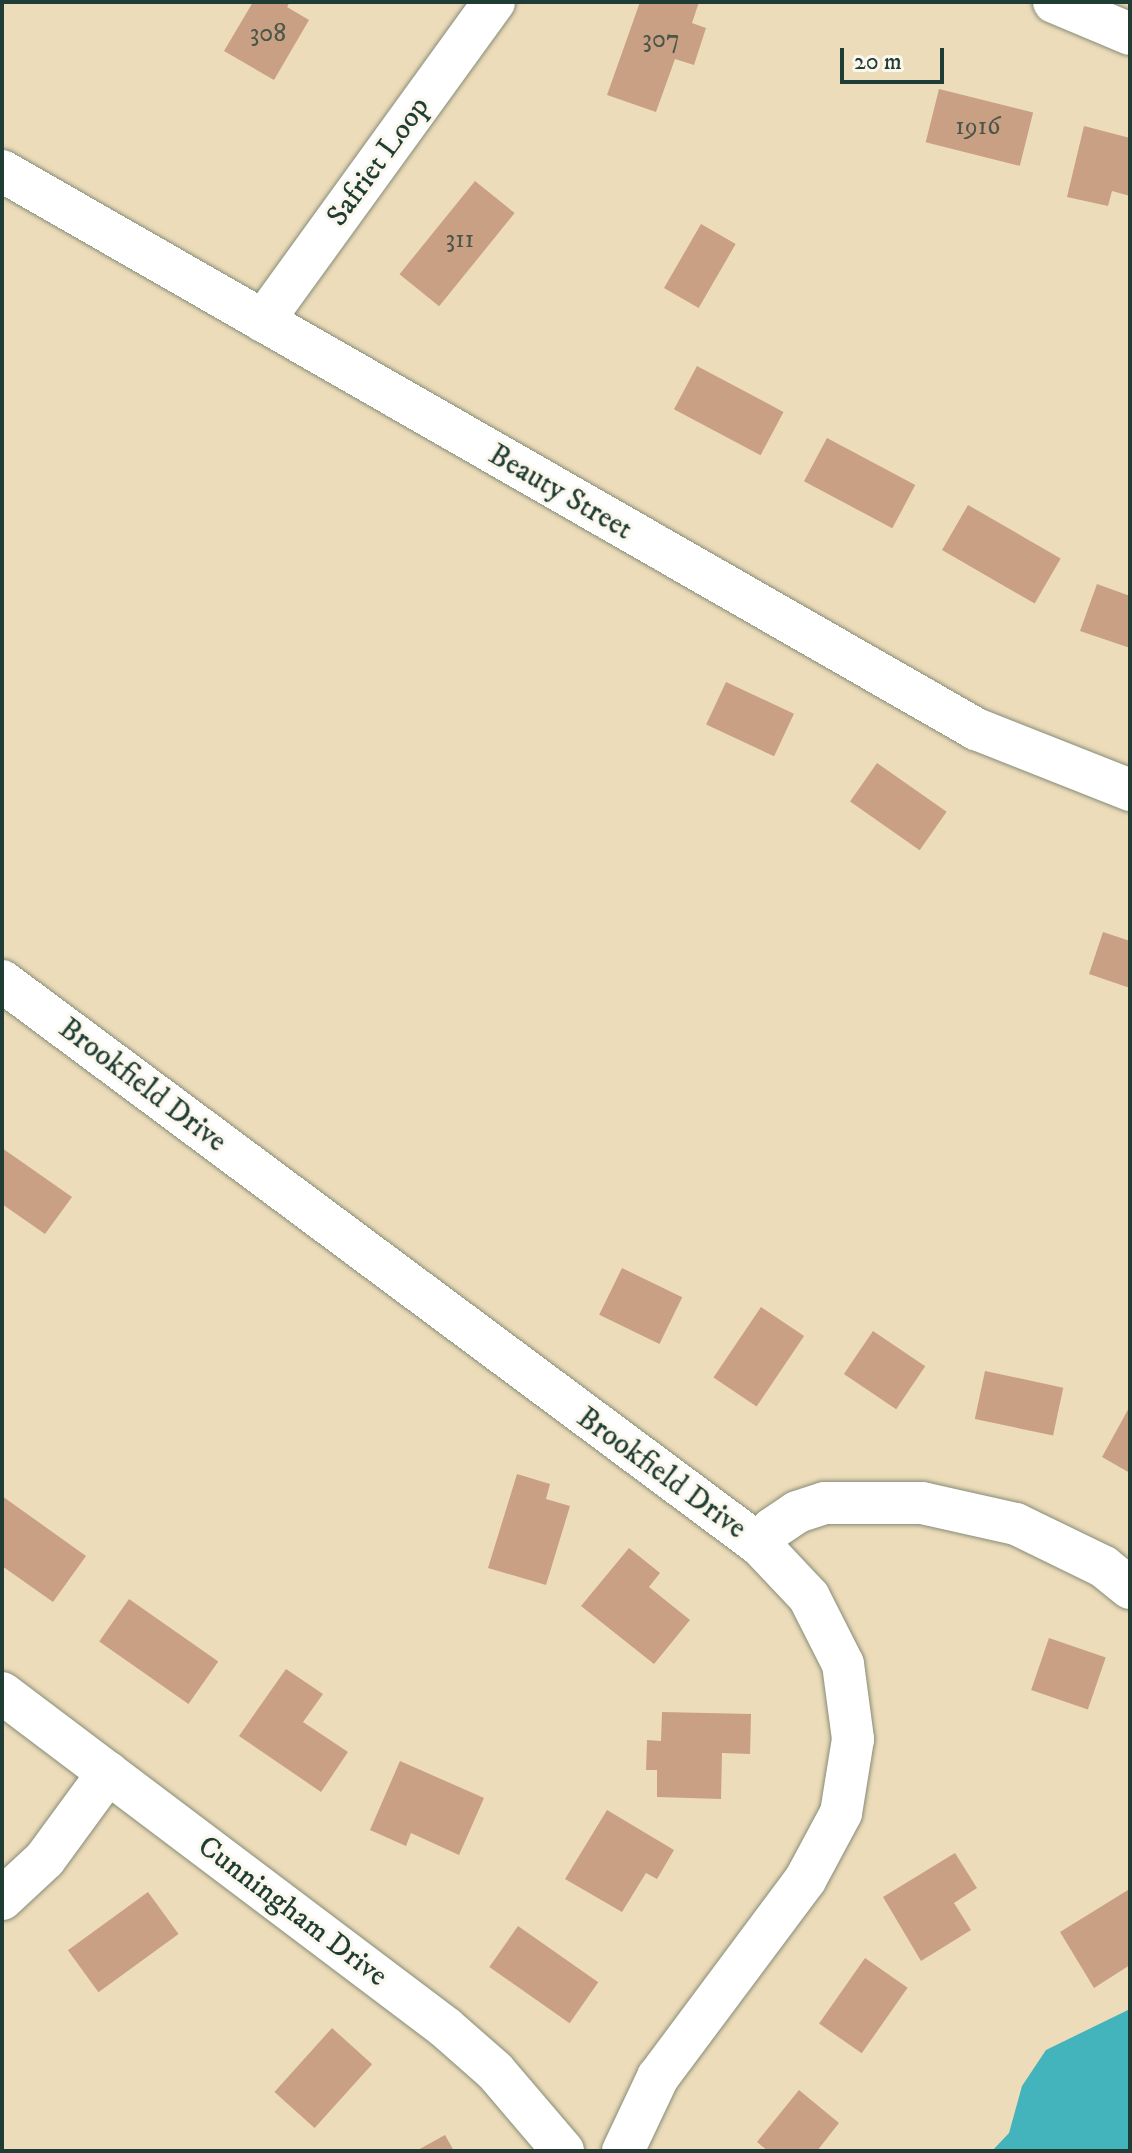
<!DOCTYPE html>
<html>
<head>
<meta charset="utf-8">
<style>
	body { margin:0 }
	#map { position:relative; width:1132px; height:2153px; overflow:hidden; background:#eddcba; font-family:"IM FELL DW Pica",serif }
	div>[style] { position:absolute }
	.water>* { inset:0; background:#43b3bc }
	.building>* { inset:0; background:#c9a084; transform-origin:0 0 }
	.roads { filter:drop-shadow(0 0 2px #868c77) drop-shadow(0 0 2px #868c77) }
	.minor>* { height:42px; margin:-21px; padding:0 21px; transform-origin:21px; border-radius:21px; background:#fff }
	span { translate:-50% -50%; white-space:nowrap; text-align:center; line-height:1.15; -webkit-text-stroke:6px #fbf7ec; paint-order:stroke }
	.number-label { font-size:26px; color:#4a5648 }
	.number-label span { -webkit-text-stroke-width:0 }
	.street-label { font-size:30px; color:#1f3d34 }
	.frame { position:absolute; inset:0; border:4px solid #1f3d34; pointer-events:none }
	.scale { position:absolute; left:840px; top:48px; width:104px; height:36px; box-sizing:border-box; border:4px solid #1f3d34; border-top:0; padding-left:10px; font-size:24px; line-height:28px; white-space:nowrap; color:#1f3d34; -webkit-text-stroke:6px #fbf7ec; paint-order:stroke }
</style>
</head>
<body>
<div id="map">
	<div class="water">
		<div style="clip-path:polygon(1130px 2009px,1130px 2151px,992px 2151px,1009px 2133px,1022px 2086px,1046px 2050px)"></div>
	</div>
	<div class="building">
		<div style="clip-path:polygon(253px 2px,290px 2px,287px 7px,309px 20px,274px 80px,224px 51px)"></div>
		<div style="clip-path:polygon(640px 2px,699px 2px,692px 23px,706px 28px,694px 65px,675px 59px,656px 112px,607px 95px)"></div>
		<div style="left:939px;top:89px;width:97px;height:55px;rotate:14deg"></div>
		<div style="clip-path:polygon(1084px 126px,1130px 138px,1130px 196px,1112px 191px,1108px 206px,1067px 197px)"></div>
		<div style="left:475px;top:181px;width:51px;height:120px;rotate:39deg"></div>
		<div style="left:701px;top:224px;width:40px;height:74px;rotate:30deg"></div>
		<div style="left:697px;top:366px;width:98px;height:49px;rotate:28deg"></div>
		<div style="left:827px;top:438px;width:100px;height:49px;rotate:28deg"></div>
		<div style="left:968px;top:505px;width:107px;height:52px;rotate:30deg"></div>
		<div style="clip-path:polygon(1097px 584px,1130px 596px,1130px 648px,1080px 631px)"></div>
		<div style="left:726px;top:682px;width:75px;height:47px;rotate:25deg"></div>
		<div style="left:877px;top:763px;width:85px;height:47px;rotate:35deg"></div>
		<div style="clip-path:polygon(1103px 932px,1130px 941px,1130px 988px,1089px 974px)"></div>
		<div style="clip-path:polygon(2px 1148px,72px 1197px,45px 1234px,2px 1204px)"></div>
		<div style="left:622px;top:1268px;width:67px;height:52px;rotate:26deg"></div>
		<div style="left:761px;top:1307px;width:52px;height:85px;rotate:34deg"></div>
		<div style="left:873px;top:1331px;width:63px;height:52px;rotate:34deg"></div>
		<div style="left:985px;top:1371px;width:80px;height:49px;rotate:12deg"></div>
		<div style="clip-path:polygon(1130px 1406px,1130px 1473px,1102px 1457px)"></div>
		<div style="clip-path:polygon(517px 1474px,550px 1484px,546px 1499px,570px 1506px,546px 1585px,488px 1568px)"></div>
		<div style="clip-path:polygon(2px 1496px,86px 1556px,53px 1602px,2px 1566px)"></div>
		<div style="clip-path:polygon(629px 1548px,660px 1573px,649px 1587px,690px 1620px,654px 1664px,581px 1606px)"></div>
		<div style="left:129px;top:1599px;width:109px;height:52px;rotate:35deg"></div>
		<div style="left:1049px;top:1638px;width:60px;height:55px;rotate:19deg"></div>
		<div style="clip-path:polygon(286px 1669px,323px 1694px,303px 1722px,348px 1752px,321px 1792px,239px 1736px)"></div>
		<div style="clip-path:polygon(662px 1712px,751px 1714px,750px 1754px,722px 1753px,721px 1799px,657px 1797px,657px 1770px,646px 1770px,647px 1740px,661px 1741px)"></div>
		<div style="clip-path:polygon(400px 1761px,484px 1798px,459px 1855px,411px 1833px,406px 1846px,370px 1830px)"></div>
		<div style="clip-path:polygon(607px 1810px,674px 1850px,657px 1879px,646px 1873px,622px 1912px,565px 1879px)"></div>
		<div style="clip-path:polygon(955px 1853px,977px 1888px,954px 1903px,971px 1930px,921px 1961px,883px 1897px)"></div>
		<div style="clip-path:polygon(1128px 1890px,1130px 1965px,1094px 1988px,1060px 1932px)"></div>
		<div style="left:148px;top:1892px;width:52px;height:99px;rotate:54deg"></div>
		<div style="left:518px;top:1926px;width:98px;height:50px;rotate:35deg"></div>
		<div style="left:865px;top:1958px;width:52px;height:80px;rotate:35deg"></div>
		<div style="left:332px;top:2028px;width:54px;height:86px;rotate:42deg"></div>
		<div style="clip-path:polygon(799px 2090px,839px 2123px,817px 2151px,768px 2151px,757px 2142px)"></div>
		<div style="clip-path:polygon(445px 2135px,454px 2151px,416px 2151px)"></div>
	</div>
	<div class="roads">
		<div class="minor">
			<div style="left:1054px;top:2px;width:82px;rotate:22.8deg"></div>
			<div style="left:2px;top:171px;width:1123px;rotate:29.81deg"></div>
			<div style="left:976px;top:729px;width:166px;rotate:21.6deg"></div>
			<div style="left:263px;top:321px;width:394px;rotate:-54.1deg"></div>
			<div style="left:2px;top:981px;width:946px;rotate:36.66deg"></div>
			<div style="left:761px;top:1546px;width:70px;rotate:46.7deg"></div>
			<div style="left:809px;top:1597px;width:75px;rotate:63.1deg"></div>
			<div style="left:843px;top:1664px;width:76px;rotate:82.4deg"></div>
			<div style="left:853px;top:1739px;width:75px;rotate:99.2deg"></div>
			<div style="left:841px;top:1813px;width:76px;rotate:118.2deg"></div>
			<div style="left:805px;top:1880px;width:246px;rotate:126.7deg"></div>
			<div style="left:658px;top:2077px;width:82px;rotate:115.3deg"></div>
			<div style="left:761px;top:1546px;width:20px;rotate:-57deg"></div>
			<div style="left:772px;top:1529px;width:30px;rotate:-34deg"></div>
			<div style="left:797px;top:1512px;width:29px;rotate:-18deg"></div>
			<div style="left:825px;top:1503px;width:97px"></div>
			<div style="left:922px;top:1503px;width:96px;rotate:12.6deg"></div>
			<div style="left:1016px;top:1524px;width:98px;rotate:26deg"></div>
			<div style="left:1104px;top:1567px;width:33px;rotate:39deg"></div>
			<div style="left:2px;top:1693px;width:556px;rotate:37.03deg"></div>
			<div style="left:446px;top:2028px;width:65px;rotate:41.3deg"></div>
			<div style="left:495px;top:2071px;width:105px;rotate:49.6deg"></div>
			<div style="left:2px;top:1899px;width:59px;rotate:-42.9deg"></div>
			<div style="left:45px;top:1859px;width:107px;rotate:-53.8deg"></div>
		</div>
	</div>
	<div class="number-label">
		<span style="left:268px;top:34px">308</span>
		<span style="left:661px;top:40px">307</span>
		<span style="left:978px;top:127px">1916</span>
		<span style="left:460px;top:240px">311</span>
	</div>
	<div class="street-label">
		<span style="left:379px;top:162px;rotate:-54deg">Safriet Loop</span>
		<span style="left:560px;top:493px;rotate:30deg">Beauty Street</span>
		<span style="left:142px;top:1086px;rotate:37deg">Brookfield Drive</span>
		<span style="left:661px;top:1474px;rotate:36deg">Brookfield Drive</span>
		<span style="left:292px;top:1912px;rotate:37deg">Cunningham Drive</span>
	</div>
	<div class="frame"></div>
	<div class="scale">20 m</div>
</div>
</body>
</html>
